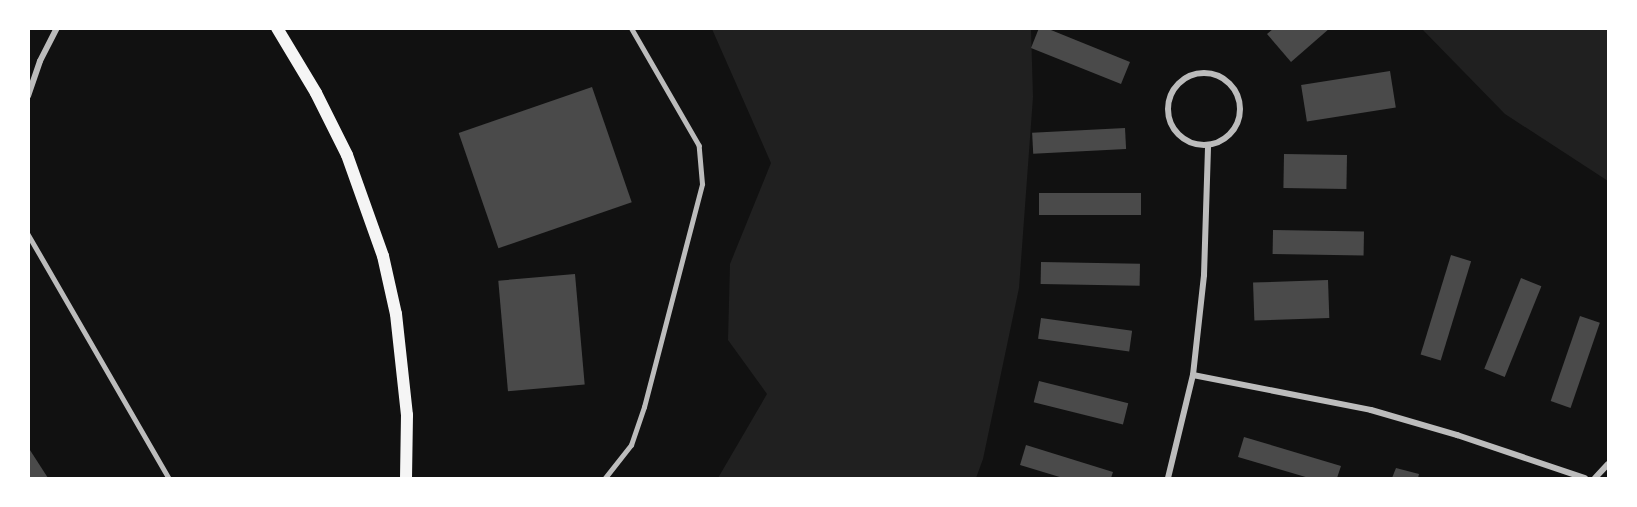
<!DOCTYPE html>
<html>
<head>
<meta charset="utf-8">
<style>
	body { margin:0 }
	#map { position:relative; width:1637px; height:507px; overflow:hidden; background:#111; font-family:Barlow,sans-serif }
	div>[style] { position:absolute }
	.green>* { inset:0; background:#202020 }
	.building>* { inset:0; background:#4a4a4a; transform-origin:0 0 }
	.service>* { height:4.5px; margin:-2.25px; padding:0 2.25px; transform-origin:2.25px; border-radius:2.25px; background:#bcbcbc }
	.minor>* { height:6px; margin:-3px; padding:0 3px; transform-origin:3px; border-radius:3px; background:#bcbcbc }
	.minor>.ring { margin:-3px; padding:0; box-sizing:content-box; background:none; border:6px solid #bcbcbc; border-radius:50% }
	.secondary>* { height:12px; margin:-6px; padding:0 6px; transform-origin:6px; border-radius:6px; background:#f5f5f5 }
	span { translate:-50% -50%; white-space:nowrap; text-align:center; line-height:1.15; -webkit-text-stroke:5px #fff; paint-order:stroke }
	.frame { position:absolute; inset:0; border:30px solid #fff; pointer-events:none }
</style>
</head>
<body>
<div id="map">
	<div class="green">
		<div style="clip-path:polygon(712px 29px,1031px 29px,1033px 97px,1019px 288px,983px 459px,976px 478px,718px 478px,767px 394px,728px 340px,730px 264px,771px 163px)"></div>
		<div style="clip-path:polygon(1422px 29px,1608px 29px,1608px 181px,1505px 114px)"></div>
	</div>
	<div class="building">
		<div style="clip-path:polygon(1039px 28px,1046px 28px,1130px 62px,1121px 84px,1031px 48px)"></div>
		<div style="clip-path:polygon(1274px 28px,1330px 28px,1291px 62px,1267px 34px)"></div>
		<div style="left:1390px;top:71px;width:37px;height:90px;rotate:81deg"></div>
		<div style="left:592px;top:87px;width:122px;height:141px;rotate:71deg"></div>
		<div style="left:1125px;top:128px;width:21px;height:93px;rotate:87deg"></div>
		<div style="left:1284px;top:154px;width:63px;height:34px;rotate:1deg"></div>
		<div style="left:1141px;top:193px;width:22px;height:102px;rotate:90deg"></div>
		<div style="left:1273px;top:230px;width:91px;height:24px;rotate:1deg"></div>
		<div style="left:1451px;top:255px;width:21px;height:104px;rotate:17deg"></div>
		<div style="left:1041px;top:262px;width:99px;height:22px;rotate:1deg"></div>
		<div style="left:575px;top:274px;width:111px;height:77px;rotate:85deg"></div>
		<div style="left:1521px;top:278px;width:22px;height:98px;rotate:22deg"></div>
		<div style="left:1328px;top:280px;width:38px;height:75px;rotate:88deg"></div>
		<div style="left:1580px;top:316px;width:21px;height:90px;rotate:19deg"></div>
		<div style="left:1041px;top:318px;width:92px;height:21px;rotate:8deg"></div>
		<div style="left:1039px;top:381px;width:92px;height:22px;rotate:14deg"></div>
		<div style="clip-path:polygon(1244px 437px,1341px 466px,1337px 478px,1309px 478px,1238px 457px)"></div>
		<div style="clip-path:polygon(1026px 445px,1113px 472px,1111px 478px,1063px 478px,1020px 465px)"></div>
		<div style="clip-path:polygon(28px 447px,48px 478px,28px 478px)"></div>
		<div style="clip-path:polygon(1396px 468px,1419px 474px,1418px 478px,1392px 478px)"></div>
	</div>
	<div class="service">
		<div style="left:28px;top:234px;width:282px;rotate:60deg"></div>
		<div style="left:605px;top:478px;width:42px;rotate:-51.8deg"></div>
		<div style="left:631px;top:445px;width:40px;rotate:-71.1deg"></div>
		<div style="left:644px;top:407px;width:230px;rotate:-75.4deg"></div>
		<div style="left:702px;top:184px;width:38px;rotate:-95deg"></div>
		<div style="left:699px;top:146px;width:136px;rotate:-120deg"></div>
	</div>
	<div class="minor">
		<div class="ring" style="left:1168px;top:73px;width:66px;height:66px"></div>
		<div style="left:28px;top:96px;width:37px;rotate:-71deg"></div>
		<div style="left:40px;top:61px;width:37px;rotate:-63deg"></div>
		<div style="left:1193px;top:375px;width:181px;rotate:11.1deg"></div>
		<div style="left:1371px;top:410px;width:90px;rotate:16.2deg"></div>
		<div style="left:1457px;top:435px;width:135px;rotate:18.6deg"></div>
		<div style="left:1168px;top:478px;width:106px;rotate:-76.4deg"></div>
		<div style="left:1193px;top:375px;width:101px;rotate:-83.7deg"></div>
		<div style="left:1204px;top:275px;width:130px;rotate:-88.2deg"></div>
		<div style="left:1595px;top:478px;width:19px;rotate:-47deg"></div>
	</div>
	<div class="secondary">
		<div style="left:277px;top:28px;width:76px;rotate:59deg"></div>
		<div style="left:316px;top:93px;width:69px;rotate:63.4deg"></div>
		<div style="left:347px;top:155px;width:107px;rotate:70.4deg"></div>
		<div style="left:383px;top:256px;width:59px;rotate:77.4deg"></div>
		<div style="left:396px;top:314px;width:102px;rotate:83.8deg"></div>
		<div style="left:407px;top:415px;width:63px;rotate:90.9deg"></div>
	</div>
	<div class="frame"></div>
</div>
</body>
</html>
